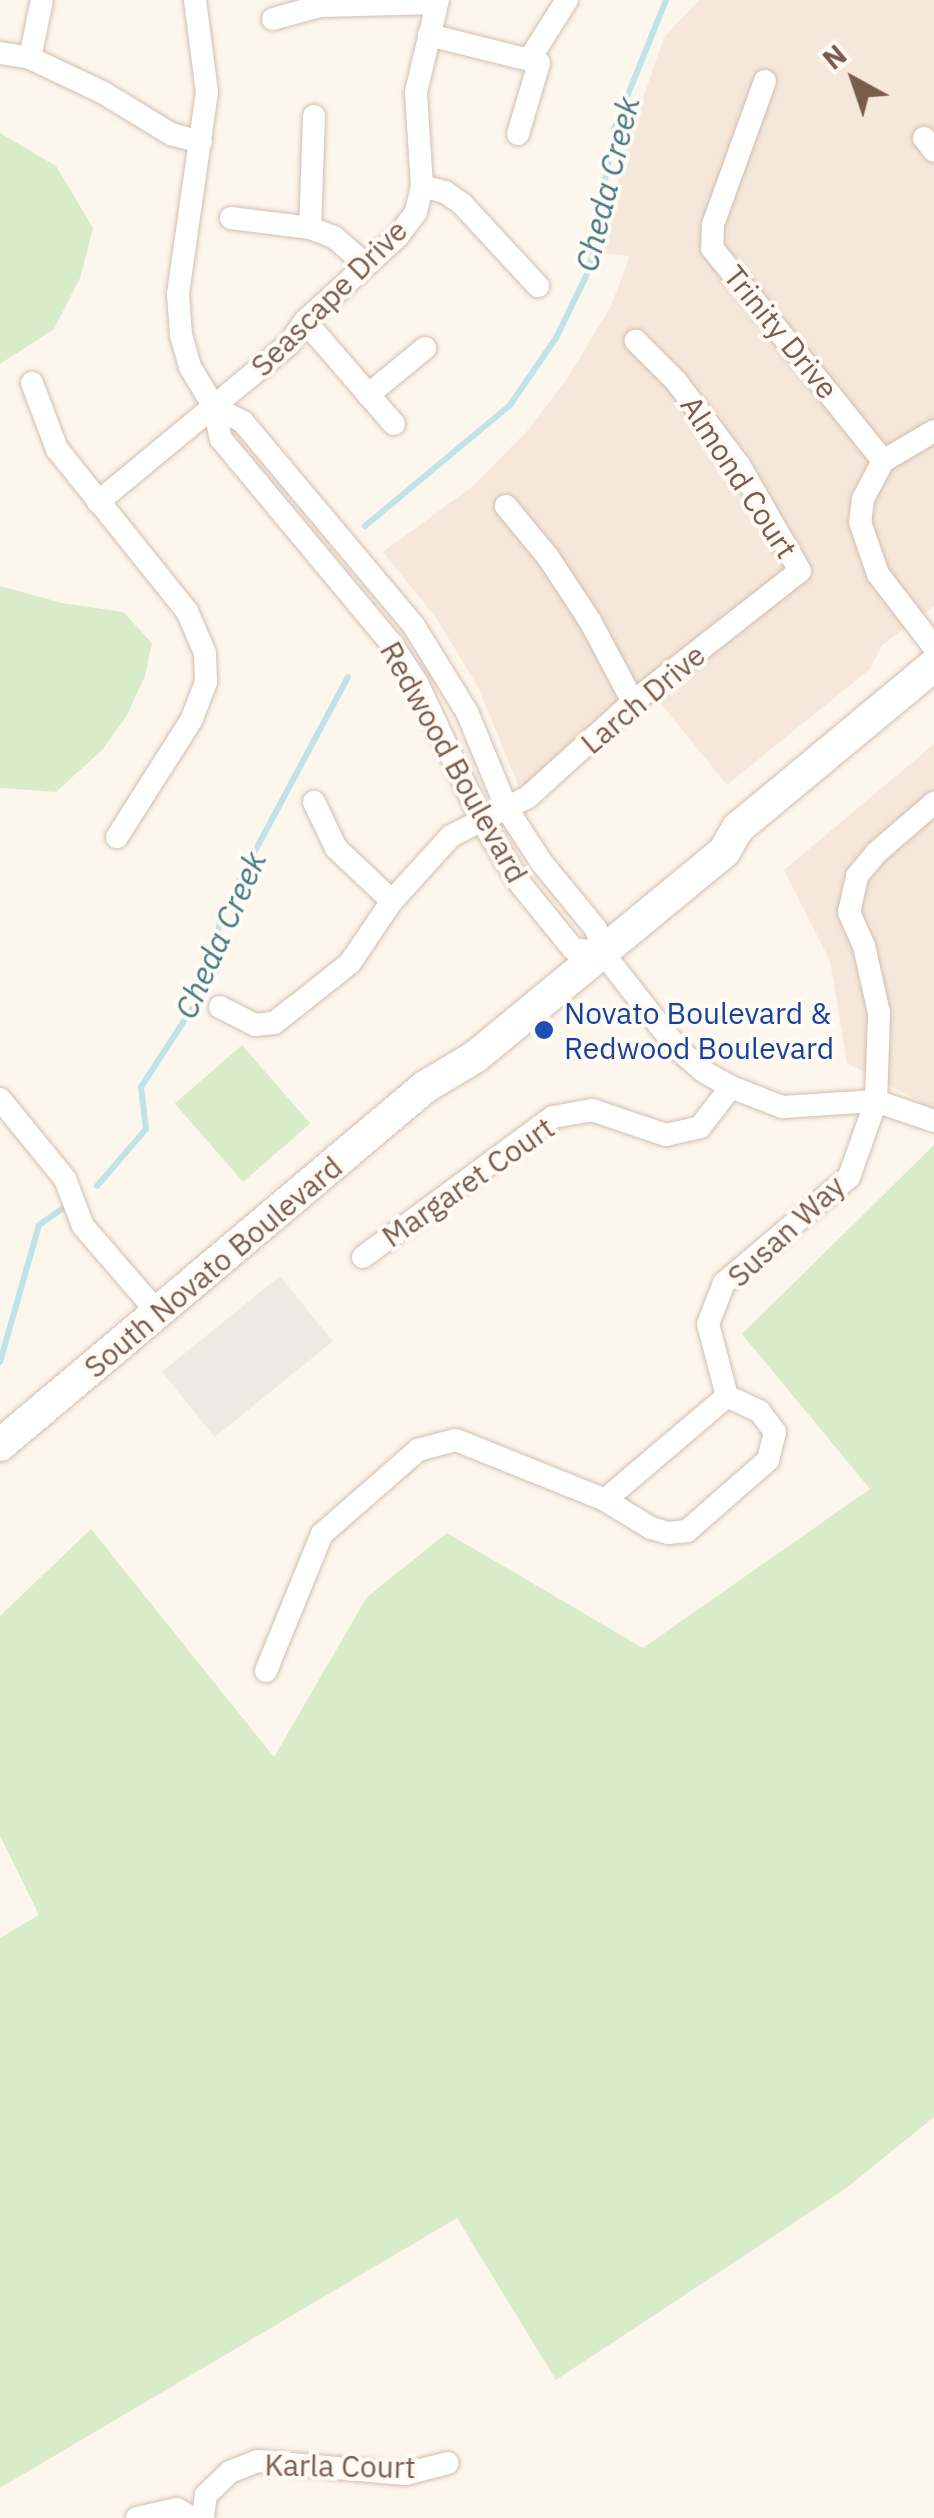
<!DOCTYPE html>
<html>
<head>
<meta charset="utf-8">
<style>
	body { margin:0 }
	#map { position:relative; width:934px; height:2518px; overflow:hidden; background:#fdf6ec; font-family:"IBM Plex Sans",sans-serif }
	div>[style] { position:absolute }
	.residential>* { inset:0; background:#f5e8da }
	.industrial>* { inset:0; background:#efe9e4; transform-origin:0 0 }
	.green>* { inset:0; background:#d8ecc9; transform-origin:0 0 }
	.stream>* { height:6px; margin:-3px; padding:0 3px; transform-origin:3px; border-radius:3px; background:#bfe3e8 }
	.roads { filter:drop-shadow(0 0 2px #d1beb0) drop-shadow(0 0 2px #d1beb0) }
	.minor>* { height:22px; margin:-11px; padding:0 11px; transform-origin:11px; border-radius:11px; background:#fff }
	.secondary>* { height:32px; margin:-16px; padding:0 16px; transform-origin:16px; border-radius:16px; background:#fff }
	.dots>* { width:28px; height:28px; translate:-50% -50%; box-sizing:border-box; border:5px solid #fffaf3; border-radius:50% }
	span { translate:-50% -50%; white-space:nowrap; text-align:center; line-height:1.15; -webkit-text-stroke:8px #fffaf3; paint-order:stroke }
	.street-label { font-size:30px; color:#7a5c4d }
	.transit-label { font-size:30px; color:#164399 }
	.left { translate:0 -50%; text-align:left }
	.water-label { font-size:32px; color:#437c86; font-style:italic }
	.north { position:absolute; left:804px; top:30px; width:100px; height:100px; -webkit-text-stroke:8px #fffaf3; paint-order:stroke; rotate:320deg; font-size:28px; font-weight:700; line-height:40px; text-align:center; color:#7a5c4d }
	.north::after { content:''; display:block; margin:auto; width:35px; height:45px; background:#7a5c4d; clip-path:polygon(50% 0,100% 100%,50% 72%,0 100%) }
</style>
</head>
<body>
<div id="map">
	<div class="residential">
		<div style="clip-path:polygon(699px 0,934px 0,934px 606px,882px 645px,870px 669px,727px 785px,658px 700px,528px 809px,478px 687px,436px 618px,383px 552px,473px 486px,527px 431px,567px 379px,611px 306px,630px 256px,600px 253px,630px 136px,664px 37px)"></div>
		<div style="clip-path:polygon(934px 744px,934px 1109px,847px 1063px,830px 961px,784px 870px)"></div>
	</div>
	<div class="industrial">
		<div style="left:280px;top:1276px;width:84px;height:152px;rotate:51deg"></div>
	</div>
	<div class="green">
		<div style="clip-path:polygon(0 133px,56px 166px,93px 228px,80px 278px,54px 329px,0 364px)"></div>
		<div style="clip-path:polygon(0 586px,62px 603px,123px 612px,152px 643px,145px 676px,126px 717px,102px 750px,56px 792px,0 788px)"></div>
		<div style="left:242px;top:1045px;width:104px;height:89px;rotate:49deg"></div>
		<div style="clip-path:polygon(934px 1145px,934px 2117px,845px 2189px,556px 2380px,457px 2218px,0 2488px,0 1938px,39px 1915px,0 1836px,0 1616px,91px 1529px,274px 1757px,367px 1597px,447px 1533px,643px 1648px,870px 1489px,742px 1334px)"></div>
	</div>
	<div class="stream">
		<div style="left:365px;top:526px;width:189px;rotate:-39.8deg"></div>
		<div style="left:510px;top:405px;width:81px;rotate:-55.5deg"></div>
		<div style="left:556px;top:338px;width:76px;rotate:-64.1deg"></div>
		<div style="left:589px;top:270px;width:143px;rotate:-79.9deg"></div>
		<div style="left:614px;top:129px;width:139px;rotate:-68deg"></div>
		<div style="left:97px;top:1186px;width:75px;rotate:-49.3deg"></div>
		<div style="left:146px;top:1129px;width:42px;rotate:-96.8deg"></div>
		<div style="left:141px;top:1087px;width:110px;rotate:-56.9deg"></div>
		<div style="left:201px;top:995px;width:87px;rotate:-75.3deg"></div>
		<div style="left:223px;top:911px;width:265px;rotate:-61.9deg"></div>
		<div style="left:0;top:1362px;width:142px;rotate:-74.1deg"></div>
		<div style="left:39px;top:1225px;width:28px;rotate:-35deg"></div>
	</div>
	<div class="roads">
		<div class="minor">
			<div style="left:195px;top:0;width:93px;rotate:82.6deg"></div>
			<div style="left:207px;top:92px;width:204px;rotate:98.2deg"></div>
			<div style="left:178px;top:294px;width:41px;rotate:85.8deg"></div>
			<div style="left:181px;top:335px;width:33px;rotate:74deg"></div>
			<div style="left:190px;top:367px;width:47px;rotate:59deg"></div>
			<div style="left:214px;top:407px;width:33px;rotate:78deg"></div>
			<div style="left:221px;top:439px;width:266px;rotate:50.2deg"></div>
			<div style="left:391px;top:643px;width:48px;rotate:57deg"></div>
			<div style="left:417px;top:683px;width:153px;rotate:64.8deg"></div>
			<div style="left:482px;top:821px;width:70px;rotate:59deg"></div>
			<div style="left:518px;top:881px;width:87px;rotate:51deg"></div>
			<div style="left:573px;top:949px;width:30px;rotate:8deg"></div>
			<div style="left:319px;top:0;width:6px;rotate:81deg"></div>
			<div style="left:320px;top:6px;width:117px;rotate:-1.5deg"></div>
			<div style="left:273px;top:19px;width:49px;rotate:-15.5deg"></div>
			<div style="left:429px;top:35px;width:103px;rotate:14deg"></div>
			<div style="left:529px;top:60px;width:71px;rotate:-57.7deg"></div>
			<div style="left:0;top:53px;width:30px;rotate:9deg"></div>
			<div style="left:30px;top:58px;width:80px;rotate:25.3deg"></div>
			<div style="left:102px;top:92px;width:81px;rotate:31.3deg"></div>
			<div style="left:171px;top:134px;width:31px;rotate:15deg"></div>
			<div style="left:30px;top:58px;width:59px;rotate:-78.3deg"></div>
			<div style="left:765px;top:81px;width:153px;rotate:109.9deg"></div>
			<div style="left:713px;top:225px;width:23px;rotate:92deg"></div>
			<div style="left:712px;top:248px;width:273px;rotate:51.2deg"></div>
			<div style="left:314px;top:116px;width:112px;rotate:92deg"></div>
			<div style="left:310px;top:228px;width:26px;rotate:21deg"></div>
			<div style="left:334px;top:237px;width:41px;rotate:41.1deg"></div>
			<div style="left:518px;top:134px;width:74px;rotate:-73.5deg"></div>
			<div style="left:539px;top:63px;width:10px;rotate:-163deg"></div>
			<div style="left:924px;top:138px;width:16px;rotate:52deg"></div>
			<div style="left:422px;top:186px;width:24px;rotate:15deg"></div>
			<div style="left:445px;top:192px;width:21px;rotate:35deg"></div>
			<div style="left:462px;top:204px;width:112px;rotate:47.2deg"></div>
			<div style="left:231px;top:218px;width:80px;rotate:7.2deg"></div>
			<div style="left:305px;top:321px;width:136px;rotate:49.2deg"></div>
			<div style="left:32px;top:383px;width:71px;rotate:69.3deg"></div>
			<div style="left:57px;top:449px;width:208px;rotate:51.3deg"></div>
			<div style="left:187px;top:611px;width:46px;rotate:66.8deg"></div>
			<div style="left:205px;top:653px;width:29px;rotate:88deg"></div>
			<div style="left:206px;top:682px;width:40px;rotate:111deg"></div>
			<div style="left:192px;top:719px;width:140px;rotate:122.4deg"></div>
			<div style="left:368px;top:395px;width:74px;rotate:-39.5deg"></div>
			<div style="left:214px;top:407px;width:33px;rotate:27deg"></div>
			<div style="left:243px;top:422px;width:266px;rotate:50deg"></div>
			<div style="left:414px;top:626px;width:101px;rotate:58.4deg"></div>
			<div style="left:467px;top:712px;width:105px;rotate:67.6deg"></div>
			<div style="left:507px;top:809px;width:64px;rotate:57.1deg"></div>
			<div style="left:542px;top:863px;width:85px;rotate:50.7deg"></div>
			<div style="left:596px;top:929px;width:25px;rotate:74deg"></div>
			<div style="left:603px;top:953px;width:122px;rotate:52deg"></div>
			<div style="left:678px;top:1049px;width:33px;rotate:41deg"></div>
			<div style="left:703px;top:1071px;width:32px;rotate:30deg"></div>
			<div style="left:731px;top:1087px;width:55px;rotate:21.4deg"></div>
			<div style="left:782px;top:1107px;width:94px;rotate:-3.7deg"></div>
			<div style="left:876px;top:1101px;width:61px;rotate:19deg"></div>
			<div style="left:934px;top:431px;width:59px;rotate:149.5deg"></div>
			<div style="left:883px;top:461px;width:43px;rotate:117.8deg"></div>
			<div style="left:863px;top:499px;width:23px;rotate:97deg"></div>
			<div style="left:860px;top:522px;width:55px;rotate:70.9deg"></div>
			<div style="left:878px;top:574px;width:92px;rotate:52.5deg"></div>
			<div style="left:98px;top:502px;width:248px;rotate:-39.6deg"></div>
			<div style="left:289px;top:344px;width:28px;rotate:-55deg"></div>
			<div style="left:305px;top:321px;width:126px;rotate:-42.4deg"></div>
			<div style="left:398px;top:236px;width:30px;rotate:-53deg"></div>
			<div style="left:416px;top:212px;width:27px;rotate:-77deg"></div>
			<div style="left:422px;top:186px;width:94px;rotate:-93.7deg"></div>
			<div style="left:416px;top:92px;width:95px;rotate:-76.6deg"></div>
			<div style="left:506px;top:506px;width:66px;rotate:50.5deg"></div>
			<div style="left:548px;top:557px;width:77px;rotate:56.7deg"></div>
			<div style="left:590px;top:621px;width:92px;rotate:62deg"></div>
			<div style="left:314px;top:802px;width:51px;rotate:64.4deg"></div>
			<div style="left:336px;top:848px;width:77px;rotate:43.4deg"></div>
			<div style="left:220px;top:1007px;width:39px;rotate:27deg"></div>
			<div style="left:255px;top:1025px;width:19px;rotate:-6deg"></div>
			<div style="left:274px;top:1023px;width:28px;rotate:-38deg"></div>
			<div style="left:296px;top:1006px;width:69px;rotate:-38.5deg"></div>
			<div style="left:350px;top:963px;width:75px;rotate:-55.9deg"></div>
			<div style="left:392px;top:901px;width:88px;rotate:-47.8deg"></div>
			<div style="left:451px;top:836px;width:86px;rotate:-26.9deg"></div>
			<div style="left:528px;top:797px;width:142px;rotate:-42.1deg"></div>
			<div style="left:633px;top:702px;width:212px;rotate:-38.1deg"></div>
			<div style="left:800px;top:571px;width:122px;rotate:-119.9deg"></div>
			<div style="left:739px;top:465px;width:105px;rotate:-126.9deg"></div>
			<div style="left:676px;top:381px;width:57px;rotate:-135deg"></div>
			<div style="left:0;top:1099px;width:103px;rotate:50.9deg"></div>
			<div style="left:65px;top:1179px;width:50px;rotate:69deg"></div>
			<div style="left:83px;top:1226px;width:116px;rotate:49.2deg"></div>
			<div style="left:363px;top:1257px;width:236px;rotate:-36.4deg"></div>
			<div style="left:553px;top:1117px;width:40px;rotate:-10deg"></div>
			<div style="left:592px;top:1110px;width:78px;rotate:18.7deg"></div>
			<div style="left:666px;top:1135px;width:35px;rotate:-13deg"></div>
			<div style="left:700px;top:1127px;width:51px;rotate:-52.2deg"></div>
			<div style="left:605px;top:1500px;width:54px;rotate:31.3deg"></div>
			<div style="left:651px;top:1528px;width:18px;rotate:16deg"></div>
			<div style="left:668px;top:1533px;width:19px;rotate:-6deg"></div>
			<div style="left:687px;top:1531px;width:108px;rotate:-41.2deg"></div>
			<div style="left:768px;top:1460px;width:29px;rotate:-76deg"></div>
			<div style="left:775px;top:1432px;width:26px;rotate:-127deg"></div>
			<div style="left:759px;top:1411px;width:35px;rotate:-155deg"></div>
			<div style="left:266px;top:1671px;width:148px;rotate:-67.8deg"></div>
			<div style="left:322px;top:1534px;width:128px;rotate:-41.2deg"></div>
			<div style="left:418px;top:1450px;width:39px;rotate:-15deg"></div>
			<div style="left:456px;top:1440px;width:161px;rotate:21.9deg"></div>
			<div style="left:605px;top:1500px;width:160px;rotate:-40.4deg"></div>
			<div style="left:727px;top:1396px;width:74px;rotate:-104.8deg"></div>
			<div style="left:708px;top:1324px;width:44px;rotate:-68.7deg"></div>
			<div style="left:724px;top:1283px;width:164px;rotate:-40.3deg"></div>
			<div style="left:849px;top:1177px;width:81px;rotate:-70.4deg"></div>
			<div style="left:876px;top:1101px;width:88px;rotate:-88deg"></div>
			<div style="left:879px;top:1013px;width:69px;rotate:-102.6deg"></div>
			<div style="left:864px;top:946px;width:37px;rotate:-114deg"></div>
			<div style="left:849px;top:912px;width:37px;rotate:-77deg"></div>
			<div style="left:857px;top:876px;width:30px;rotate:-50deg"></div>
			<div style="left:876px;top:853px;width:77px;rotate:-40.8deg"></div>
			<div style="left:137px;top:2518px;width:41px;rotate:-12.7deg"></div>
			<div style="left:177px;top:2509px;width:17px;rotate:31deg"></div>
			<div style="left:203px;top:2518px;width:23px;rotate:-83deg"></div>
			<div style="left:206px;top:2495px;width:33px;rotate:-44deg"></div>
			<div style="left:230px;top:2472px;width:29px;rotate:-22deg"></div>
			<div style="left:257px;top:2461px;width:149px;rotate:5deg"></div>
			<div style="left:405px;top:2474px;width:44px;rotate:-14.3deg"></div>
		</div>
		<div class="secondary">
			<div style="left:0;top:1445px;width:556px;rotate:-40.11deg"></div>
			<div style="left:425px;top:1087px;width:58px;rotate:-31deg"></div>
			<div style="left:475px;top:1057px;width:323px;rotate:-39.5deg"></div>
			<div style="left:724px;top:852px;width:28px;rotate:-60deg"></div>
			<div style="left:738px;top:828px;width:255px;rotate:-39.7deg"></div>
		</div>
	</div>
	<div class="dots">
		<div style="left:544px;top:1030px;background:#1a4fb4"></div>
	</div>
	<div class="street-label">
		<span style="left:329px;top:298px;rotate:-45deg">Seascape Drive</span>
		<span style="left:781px;top:332px;rotate:51deg">Trinity Drive</span>
		<span style="left:739px;top:477px;rotate:57deg">Almond Court</span>
		<span style="left:643px;top:699px;rotate:-40deg">Larch Drive</span>
		<span style="left:454px;top:762px;rotate:61deg">Redwood Boulevard</span>
		<span style="left:468px;top:1182px;rotate:-35deg">Margaret Court</span>
		<span style="left:786px;top:1231px;rotate:-43deg">Susan Way</span>
		<span style="left:213px;top:1267px;rotate:-40deg">South Novato Boulevard</span>
		<span style="left:340px;top:2466px;rotate:1deg">Karla Court</span>
	</div>
	<div class="transit-label">
		<span class="left" style="left:564px;top:1030px">Novato Boulevard &amp;<br>Redwood Boulevard</span>
	</div>
	<div class="water-label">
		<span style="left:607px;top:184px;rotate:-76deg">Cheda Creek</span>
		<span style="left:220px;top:935px;rotate:-66deg">Cheda Creek</span>
	</div>
	<div class="north">N</div>
</div>
</body>
</html>
